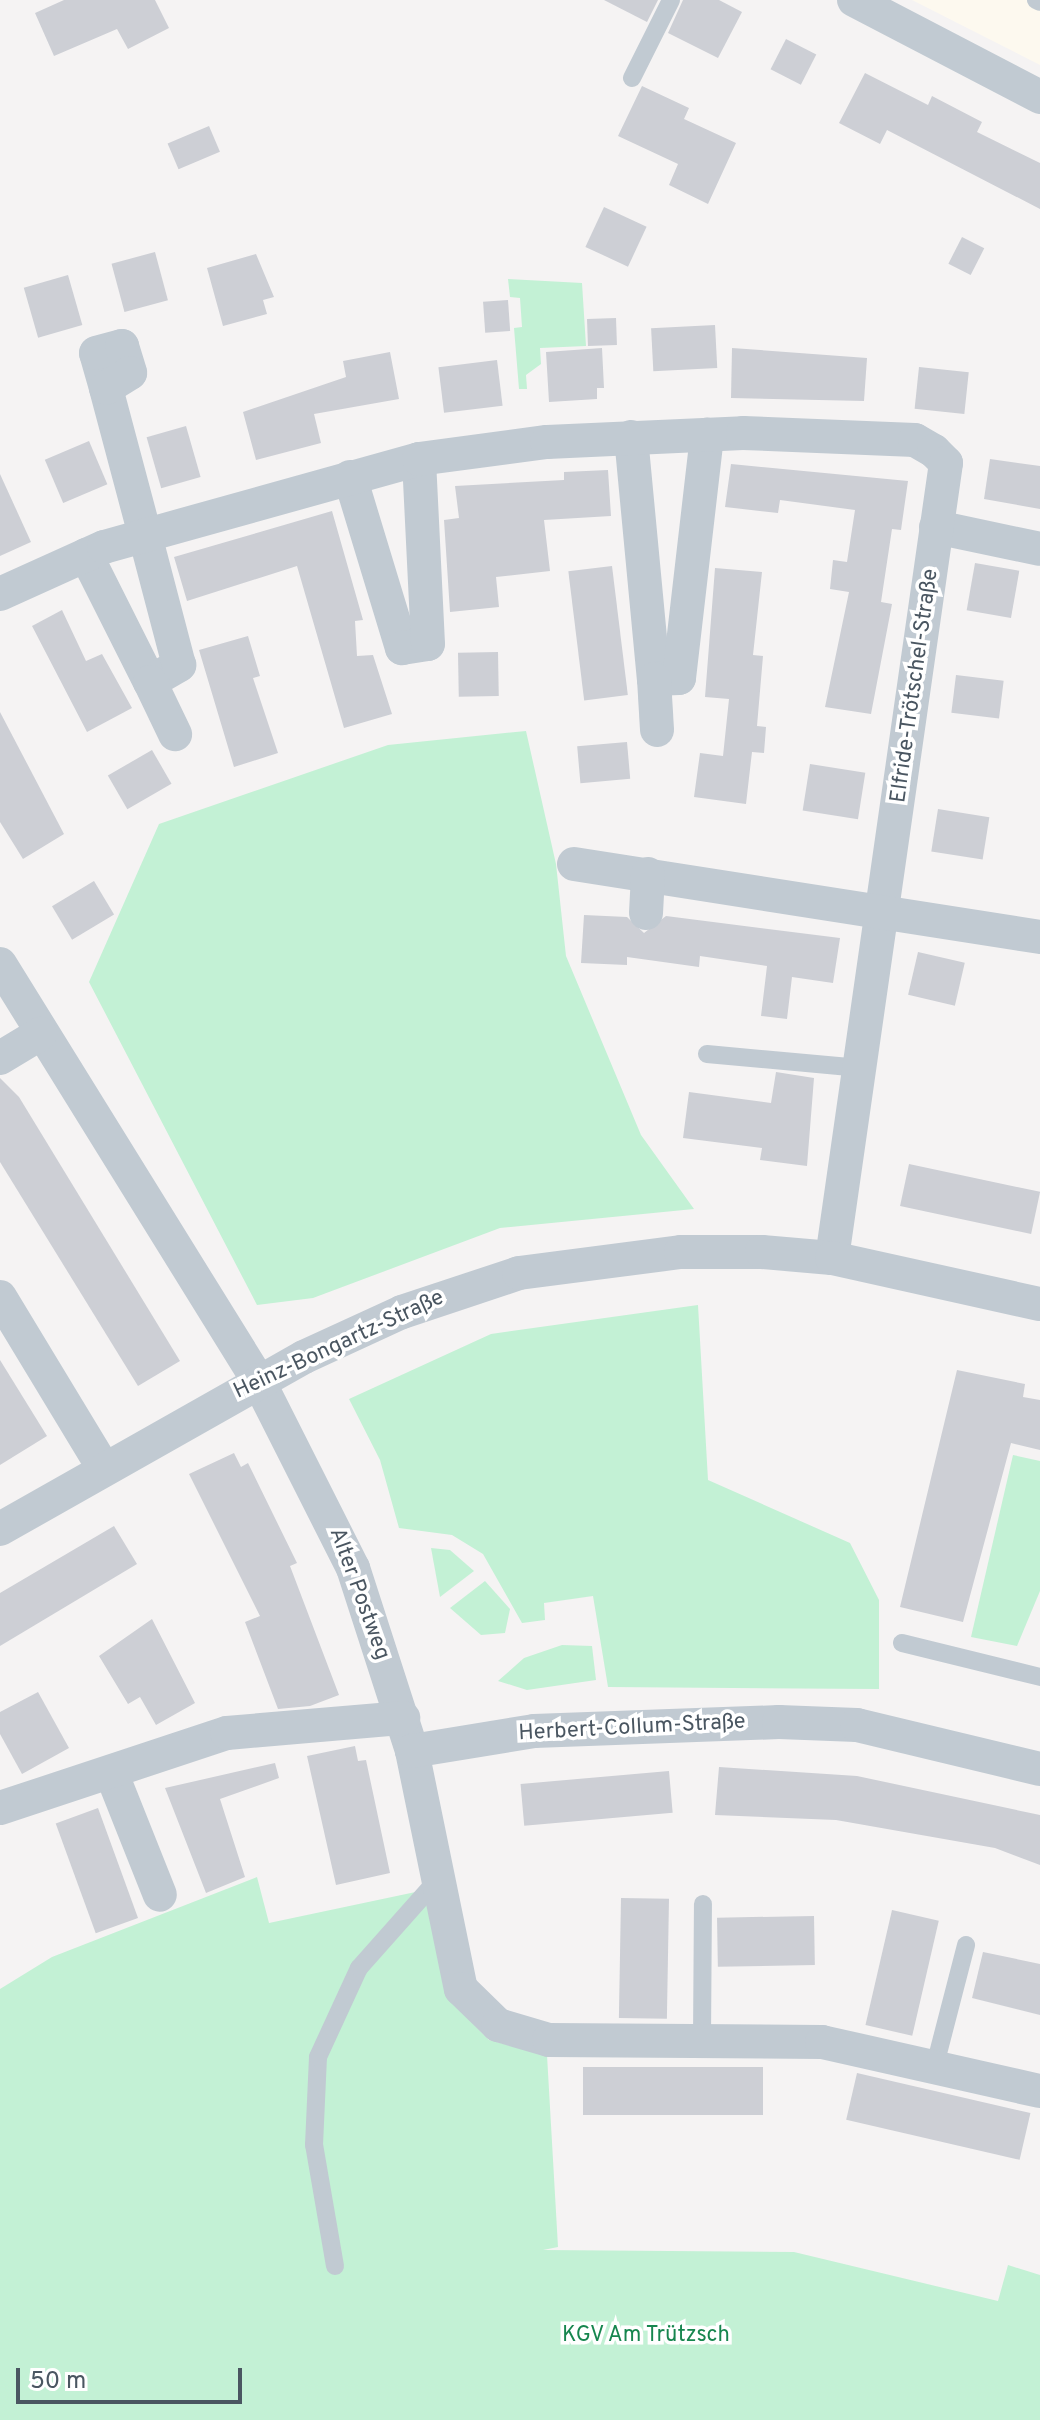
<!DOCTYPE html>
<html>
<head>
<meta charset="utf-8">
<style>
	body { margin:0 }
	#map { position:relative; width:1040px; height:2420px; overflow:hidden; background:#f5f3f3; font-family:Overpass,sans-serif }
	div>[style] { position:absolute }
	.commercial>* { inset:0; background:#fdf9ef }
	.green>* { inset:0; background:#c3f1d5 }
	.building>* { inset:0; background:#cdcfd5; transform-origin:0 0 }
	.lane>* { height:18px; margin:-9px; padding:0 9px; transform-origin:9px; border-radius:9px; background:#c1cad2 }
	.street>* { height:34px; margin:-17px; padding:0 17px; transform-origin:17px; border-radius:17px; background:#c1cad2 }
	span { translate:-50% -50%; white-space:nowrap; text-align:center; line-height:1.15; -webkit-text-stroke:7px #fff; paint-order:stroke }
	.street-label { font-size:22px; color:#4a5661 }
	.park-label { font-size:22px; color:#17864f }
	.scale { position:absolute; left:16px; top:2368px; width:226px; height:36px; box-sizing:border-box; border:4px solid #4a5661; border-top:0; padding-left:10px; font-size:24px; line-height:28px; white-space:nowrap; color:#4a5661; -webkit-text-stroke:6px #fff; paint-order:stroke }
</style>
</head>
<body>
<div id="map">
	<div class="commercial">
		<div style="clip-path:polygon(912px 0,1040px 0,1040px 65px)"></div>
	</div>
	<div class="green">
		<div style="clip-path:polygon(508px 279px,582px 283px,586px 346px,540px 348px,541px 364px,526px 375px,527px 389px,519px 389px,514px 328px,522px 327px,520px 298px,510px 297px)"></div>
		<div style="clip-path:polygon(526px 731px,556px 864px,566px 956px,641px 1135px,694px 1209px,500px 1228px,313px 1298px,257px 1305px,89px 982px,159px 824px,388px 745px)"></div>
		<div style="clip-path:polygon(698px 1305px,708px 1480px,850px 1543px,879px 1600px,879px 1689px,608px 1687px,593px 1596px,544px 1603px,545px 1620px,522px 1623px,483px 1554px,452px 1535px,399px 1528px,380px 1460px,349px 1399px,491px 1334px)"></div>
		<div style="clip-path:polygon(1013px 1455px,1040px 1461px,1040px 1591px,1017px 1646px,971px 1637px)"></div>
		<div style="clip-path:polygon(431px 1548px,450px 1550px,474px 1571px,440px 1597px)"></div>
		<div style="clip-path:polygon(485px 1581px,510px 1609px,505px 1633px,481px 1635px,450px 1608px)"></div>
		<div style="clip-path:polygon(562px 1645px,592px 1646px,596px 1680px,527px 1690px,498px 1681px,524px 1658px)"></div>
		<div style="clip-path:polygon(257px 1877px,269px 1923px,425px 1890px,449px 1999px,489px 2040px,547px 2055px,558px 2247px,543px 2250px,794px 2252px,998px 2301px,1008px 2265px,1040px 2275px,1040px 2420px,0 2420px,0 1989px,52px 1957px)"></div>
	</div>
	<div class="building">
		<div style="clip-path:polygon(64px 0,155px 0,169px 28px,128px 49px,117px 29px,54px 56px,35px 13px)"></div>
		<div style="clip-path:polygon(604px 0,658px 0,647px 22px)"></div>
		<div style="clip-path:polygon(683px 0,719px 0,742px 12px,718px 58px,668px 33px)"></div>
		<div style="left:786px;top:39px;width:34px;height:34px;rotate:27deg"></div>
		<div style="clip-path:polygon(865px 73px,928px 105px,932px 96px,982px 122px,977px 132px,1040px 163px,1040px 209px,887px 130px,880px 144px,839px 123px)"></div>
		<div style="clip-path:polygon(642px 86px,689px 108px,684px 119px,736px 143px,708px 204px,669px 185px,678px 164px,618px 136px)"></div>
		<div style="left:209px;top:126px;width:28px;height:45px;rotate:67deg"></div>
		<div style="left:604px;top:207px;width:47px;height:44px;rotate:25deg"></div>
		<div style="left:962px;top:237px;width:25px;height:30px;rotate:27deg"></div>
		<div style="left:155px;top:252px;width:50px;height:45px;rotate:75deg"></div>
		<div style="clip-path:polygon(256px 254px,274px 297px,263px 300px,267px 314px,223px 326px,207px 268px)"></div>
		<div style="left:68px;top:275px;width:52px;height:46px;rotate:74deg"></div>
		<div style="left:508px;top:300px;width:31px;height:25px;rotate:86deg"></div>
		<div style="left:616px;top:318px;width:27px;height:29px;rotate:88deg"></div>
		<div style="left:715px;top:325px;width:43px;height:64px;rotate:87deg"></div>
		<div style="clip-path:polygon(602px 348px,604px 388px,597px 388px,597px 399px,549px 402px,546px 352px)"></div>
		<div style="clip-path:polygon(732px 348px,867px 358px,864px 401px,731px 398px)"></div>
		<div style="clip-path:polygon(390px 352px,399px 399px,314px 414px,321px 443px,256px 460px,243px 412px,346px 377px,343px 361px)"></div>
		<div style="left:497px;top:360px;width:46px;height:59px;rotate:83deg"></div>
		<div style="left:919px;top:367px;width:50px;height:42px;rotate:6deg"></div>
		<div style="left:186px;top:426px;width:53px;height:41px;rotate:74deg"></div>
		<div style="left:89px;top:441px;width:47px;height:48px;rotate:67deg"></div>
		<div style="clip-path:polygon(990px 459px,1040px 466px,1040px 509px,984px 499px)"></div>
		<div style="clip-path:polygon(731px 464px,908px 481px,901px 530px,892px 529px,881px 602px,892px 604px,871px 714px,825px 707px,849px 592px,830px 589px,833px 560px,847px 562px,855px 510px,780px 500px,778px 513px,725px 507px)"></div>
		<div style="clip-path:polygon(608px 470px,611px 516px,544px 520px,550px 571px,496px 577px,499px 607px,450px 612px,444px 520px,459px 518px,455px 486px,564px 480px,564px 472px)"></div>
		<div style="clip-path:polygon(0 474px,31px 542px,0 556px)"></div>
		<div style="clip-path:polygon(332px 511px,363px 620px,355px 621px,357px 656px,373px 655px,392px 714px,344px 728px,297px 566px,187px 601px,174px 557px)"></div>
		<div style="left:975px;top:563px;width:45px;height:48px;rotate:10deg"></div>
		<div style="left:612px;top:566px;width:130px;height:44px;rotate:83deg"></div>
		<div style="clip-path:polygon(715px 568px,762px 572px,753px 655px,763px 656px,757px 726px,766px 727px,764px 753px,752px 752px,746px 804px,694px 797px,700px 753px,723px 756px,729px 699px,705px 697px)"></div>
		<div style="clip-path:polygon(62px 610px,86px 661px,102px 654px,132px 708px,87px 732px,32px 626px)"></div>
		<div style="clip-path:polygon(248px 636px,260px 676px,253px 678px,278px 753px,234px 767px,199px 650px)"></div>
		<div style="left:498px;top:652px;width:44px;height:40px;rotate:89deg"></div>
		<div style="left:956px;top:675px;width:48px;height:38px;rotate:7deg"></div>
		<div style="clip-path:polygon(0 712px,64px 834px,23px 859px,0 822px)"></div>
		<div style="left:627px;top:742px;width:37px;height:50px;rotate:85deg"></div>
		<div style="left:152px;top:750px;width:39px;height:51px;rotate:60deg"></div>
		<div style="left:810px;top:764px;width:56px;height:47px;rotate:9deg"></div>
		<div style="left:938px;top:809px;width:52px;height:43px;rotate:9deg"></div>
		<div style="left:94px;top:881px;width:39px;height:49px;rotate:59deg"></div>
		<div style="clip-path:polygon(584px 915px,627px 917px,644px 933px,666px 916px,840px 938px,833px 983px,792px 977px,787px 1019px,761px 1016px,767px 966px,700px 956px,699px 967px,627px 957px,627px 965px,581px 963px)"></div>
		<div style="left:918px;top:952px;width:48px;height:44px;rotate:13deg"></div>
		<div style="clip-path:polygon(776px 1072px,814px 1078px,807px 1166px,760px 1160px,762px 1148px,683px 1138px,689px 1092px,771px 1103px)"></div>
		<div style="clip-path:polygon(0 1078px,19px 1097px,180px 1361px,138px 1386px,0 1162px)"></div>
		<div style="left:909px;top:1164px;width:134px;height:43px;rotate:12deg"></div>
		<div style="clip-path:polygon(0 1360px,47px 1436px,0 1465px)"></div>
		<div style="clip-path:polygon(957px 1370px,1025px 1384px,1023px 1397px,1040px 1400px,1040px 1450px,1011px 1443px,963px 1622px,900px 1607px)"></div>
		<div style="clip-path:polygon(234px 1453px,241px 1467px,248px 1463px,297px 1563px,290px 1566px,339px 1695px,310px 1706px,278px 1709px,245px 1622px,260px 1616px,189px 1474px)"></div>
		<div style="clip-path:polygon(114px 1526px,137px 1564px,0 1646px,0 1593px)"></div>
		<div style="clip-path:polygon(152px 1619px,195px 1703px,156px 1725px,140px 1697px,128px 1704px,99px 1656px)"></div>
		<div style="clip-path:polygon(38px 1692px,69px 1748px,22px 1774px,0 1734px,0 1712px)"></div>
		<div style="clip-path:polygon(355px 1746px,358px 1761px,366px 1760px,390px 1873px,336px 1885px,307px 1756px)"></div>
		<div style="clip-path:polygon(275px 1763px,279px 1778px,220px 1799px,245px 1877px,206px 1893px,165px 1788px)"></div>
		<div style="clip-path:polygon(719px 1767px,857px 1776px,1040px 1815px,1040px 1865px,995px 1848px,836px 1820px,715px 1815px)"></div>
		<div style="left:669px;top:1771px;width:42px;height:149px;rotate:85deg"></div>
		<div style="left:98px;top:1808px;width:117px;height:45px;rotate:70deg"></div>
		<div style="left:621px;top:1898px;width:48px;height:120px;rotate:1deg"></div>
		<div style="left:892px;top:1910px;width:48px;height:118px;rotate:13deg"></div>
		<div style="left:814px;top:1916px;width:49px;height:97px;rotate:89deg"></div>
		<div style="clip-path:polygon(983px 1952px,1040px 1964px,1040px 2015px,972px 1998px)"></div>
		<div style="left:583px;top:2067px;width:180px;height:48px"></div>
		<div style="left:857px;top:2073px;width:178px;height:48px;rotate:13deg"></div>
	</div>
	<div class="lane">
		<div style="left:1036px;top:0;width:4px;rotate:27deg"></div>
		<div style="left:632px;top:78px;width:87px;rotate:-63.4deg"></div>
		<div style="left:707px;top:1054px;width:154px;rotate:5.2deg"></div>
		<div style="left:902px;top:1643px;width:142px;rotate:13.8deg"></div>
		<div style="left:702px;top:2040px;width:136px;rotate:-89.6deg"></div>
		<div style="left:935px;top:2065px;width:124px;rotate:-75.5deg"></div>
		<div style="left:335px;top:2266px;width:123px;rotate:-99.8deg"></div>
		<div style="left:314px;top:2145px;width:88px;rotate:-87.4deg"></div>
		<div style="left:318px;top:2057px;width:98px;rotate:-65.3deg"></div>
		<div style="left:359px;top:1968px;width:118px;rotate:-48.4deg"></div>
	</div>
	<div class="street">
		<div style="left:854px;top:0;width:210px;rotate:27.5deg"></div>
		<div style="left:631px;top:437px;width:243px;rotate:84.6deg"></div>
		<div style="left:654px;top:679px;width:25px;rotate:-2deg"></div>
		<div style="left:679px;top:678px;width:245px;rotate:-83.4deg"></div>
		<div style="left:350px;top:477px;width:179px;rotate:73.1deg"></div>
		<div style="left:402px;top:648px;width:26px;rotate:-9deg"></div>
		<div style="left:428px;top:644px;width:185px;rotate:-92.8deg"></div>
		<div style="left:936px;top:527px;width:106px;rotate:11.9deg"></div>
		<div style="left:86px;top:555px;width:142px;rotate:63.3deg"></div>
		<div style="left:150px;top:682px;width:34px;rotate:-30deg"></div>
		<div style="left:179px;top:665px;width:134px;rotate:-104.7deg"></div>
		<div style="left:145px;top:535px;width:152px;rotate:-104.9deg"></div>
		<div style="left:106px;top:388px;width:36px;rotate:-106deg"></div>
		<div style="left:96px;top:353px;width:27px;rotate:-15deg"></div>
		<div style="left:122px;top:346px;width:28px;rotate:73deg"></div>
		<div style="left:130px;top:373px;width:28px;rotate:148deg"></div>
		<div style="left:0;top:594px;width:114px;rotate:-24.3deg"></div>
		<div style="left:104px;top:547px;width:327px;rotate:-15.6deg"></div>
		<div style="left:419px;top:459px;width:129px;rotate:-7.6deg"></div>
		<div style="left:547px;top:442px;width:196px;rotate:-2.6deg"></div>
		<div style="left:743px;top:433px;width:172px;rotate:2.3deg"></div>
		<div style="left:915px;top:440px;width:22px;rotate:30deg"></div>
		<div style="left:934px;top:451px;width:17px;rotate:45deg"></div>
		<div style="left:946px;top:463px;width:803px;rotate:98.16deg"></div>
		<div style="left:654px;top:679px;width:51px;rotate:86.6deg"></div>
		<div style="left:150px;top:682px;width:58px;rotate:64.3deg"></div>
		<div style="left:574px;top:864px;width:472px;rotate:8.9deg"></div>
		<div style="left:646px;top:913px;width:39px;rotate:-87deg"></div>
		<div style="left:0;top:964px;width:490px;rotate:58.2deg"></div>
		<div style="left:258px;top:1380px;width:211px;rotate:63.2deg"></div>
		<div style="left:353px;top:1568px;width:192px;rotate:72.1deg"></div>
		<div style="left:412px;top:1751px;width:243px;rotate:78.4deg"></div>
		<div style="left:461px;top:1989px;width:52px;rotate:44.2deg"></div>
		<div style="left:498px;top:2025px;width:53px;rotate:16.4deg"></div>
		<div style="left:549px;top:2040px;width:273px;rotate:0.4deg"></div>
		<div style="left:822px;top:2042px;width:223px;rotate:12.7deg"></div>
		<div style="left:0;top:1058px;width:47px;rotate:-31deg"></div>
		<div style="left:0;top:1297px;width:199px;rotate:58.8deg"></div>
		<div style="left:0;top:1529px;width:349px;rotate:-29.5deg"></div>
		<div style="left:304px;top:1357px;width:108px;rotate:-24.7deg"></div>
		<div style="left:402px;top:1312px;width:123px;rotate:-18.4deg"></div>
		<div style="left:519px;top:1273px;width:163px;rotate:-7.4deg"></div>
		<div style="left:681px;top:1252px;width:81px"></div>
		<div style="left:762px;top:1252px;width:70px;rotate:4.9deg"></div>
		<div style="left:832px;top:1258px;width:213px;rotate:12.5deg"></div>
		<div style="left:412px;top:1751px;width:124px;rotate:-9.3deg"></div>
		<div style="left:534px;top:1731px;width:245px;rotate:-2.1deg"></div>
		<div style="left:779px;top:1722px;width:78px;rotate:2.2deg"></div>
		<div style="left:857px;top:1725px;width:188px;rotate:13.5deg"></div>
		<div style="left:111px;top:1772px;width:132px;rotate:68.3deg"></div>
		<div style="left:0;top:1808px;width:239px;rotate:-18.3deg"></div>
		<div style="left:227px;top:1733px;width:177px;rotate:-4.9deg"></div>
	</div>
	<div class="street-label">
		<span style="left:915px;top:686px;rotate:-82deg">Elfride-Trötschel-Straße</span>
		<span style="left:339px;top:1345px;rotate:-25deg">Heinz-Bongartz-Straße</span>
		<span style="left:359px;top:1594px;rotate:70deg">Alter Postweg</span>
		<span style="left:632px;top:1728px;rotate:-3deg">Herbert-Collum-Straße</span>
	</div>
	<div class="park-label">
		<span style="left:646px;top:2336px">KGV Am Trützsch</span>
	</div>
	<div class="scale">50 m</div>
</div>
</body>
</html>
